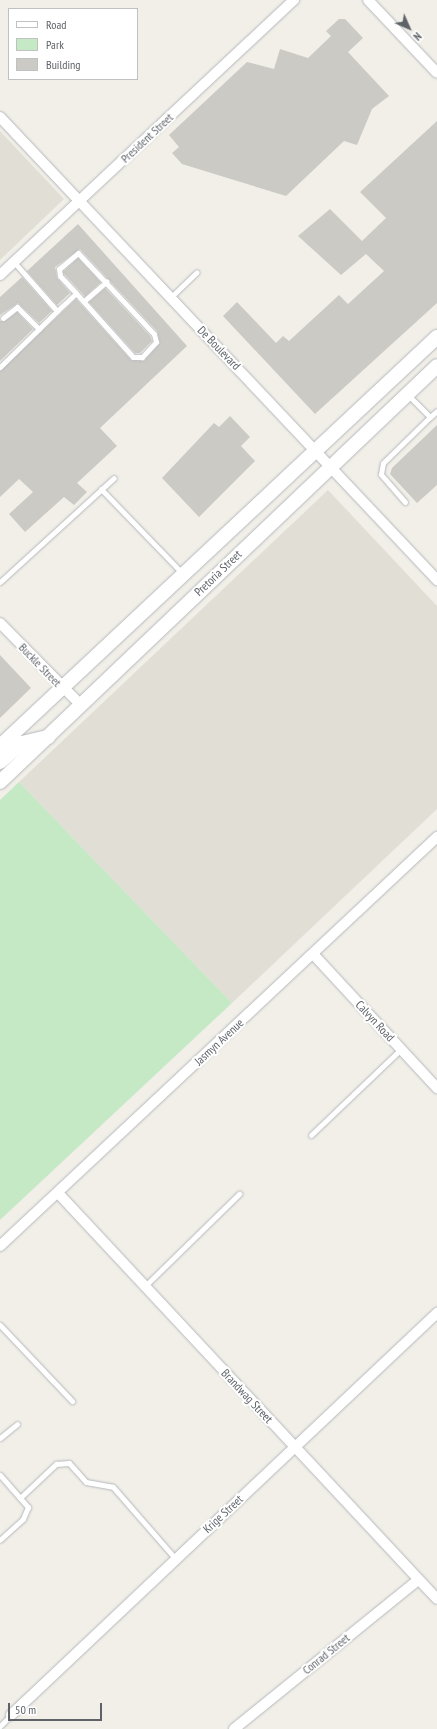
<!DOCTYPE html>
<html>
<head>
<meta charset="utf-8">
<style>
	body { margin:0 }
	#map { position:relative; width:437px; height:1729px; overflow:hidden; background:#f1efe8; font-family:"PT Sans Narrow",sans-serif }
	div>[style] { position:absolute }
	.education>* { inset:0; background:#e1ded6 }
	.green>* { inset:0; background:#c5e8c5 }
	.building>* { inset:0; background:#cccac5; transform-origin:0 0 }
	.roads { filter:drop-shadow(0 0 1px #b5b8bc) drop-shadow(0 0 1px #b5b8bc) }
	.lane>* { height:5px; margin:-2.5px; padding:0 2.5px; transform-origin:2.5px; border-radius:2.5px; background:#fff }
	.street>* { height:10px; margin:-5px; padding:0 5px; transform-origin:5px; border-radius:5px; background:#fff }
	.secondary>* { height:14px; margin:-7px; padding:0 7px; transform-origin:7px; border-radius:7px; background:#fff }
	span { translate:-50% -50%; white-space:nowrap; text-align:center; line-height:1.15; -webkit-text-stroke:4px #fff; paint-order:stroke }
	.street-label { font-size:12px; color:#5f6368 }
	.legend { position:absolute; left:8px; top:8px; width:130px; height:72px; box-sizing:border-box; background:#fff; border:1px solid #bfc1c3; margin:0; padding:5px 7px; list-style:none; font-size:12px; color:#5f6368 }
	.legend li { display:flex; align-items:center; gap:8px; height:20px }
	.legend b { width:20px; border:1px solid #bfc1c3 }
	.north { position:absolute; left:389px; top:8px; width:40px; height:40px; -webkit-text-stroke:3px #fff; paint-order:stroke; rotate:135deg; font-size:11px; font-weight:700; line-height:16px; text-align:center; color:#5f6368 }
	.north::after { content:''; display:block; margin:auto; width:14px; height:18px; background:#5f6368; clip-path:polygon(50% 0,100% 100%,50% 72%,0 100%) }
	.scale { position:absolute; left:8px; top:1703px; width:94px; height:18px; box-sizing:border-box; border:2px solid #5f6368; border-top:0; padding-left:5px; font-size:12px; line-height:14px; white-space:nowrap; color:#5f6368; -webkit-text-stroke:3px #fff; paint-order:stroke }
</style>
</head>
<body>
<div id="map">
	<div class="education">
		<div style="clip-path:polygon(0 131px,64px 199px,0 260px)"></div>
		<div style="clip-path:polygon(328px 490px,437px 606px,437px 809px,232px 1003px,19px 782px)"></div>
	</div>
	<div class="green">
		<div style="clip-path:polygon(19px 782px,232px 1003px,0 1220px,0 800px)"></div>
	</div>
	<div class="building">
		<div style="clip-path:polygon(339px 19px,345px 19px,363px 38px,348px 52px,389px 96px,372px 109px,357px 145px,344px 141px,286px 196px,182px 164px,172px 153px,179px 147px,169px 135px,247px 62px,274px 69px,280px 49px,308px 58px,331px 36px,326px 31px)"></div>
		<div style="clip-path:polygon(437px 121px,437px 303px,315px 414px,223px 316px,237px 302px,276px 343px,283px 336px,289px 341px,339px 295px,348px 304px,384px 271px,366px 254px,341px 275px,298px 236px,330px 209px,362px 241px,386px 218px,360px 192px)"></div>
		<div style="clip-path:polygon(78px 224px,187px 346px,100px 428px,117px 446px,77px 483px,87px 492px,74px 505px,64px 497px,25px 532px,9px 514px,33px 492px,19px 479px,0 497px,0 371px,76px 299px,131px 360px,144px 361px,160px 343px,157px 331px,80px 249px,55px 267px,57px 278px,70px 293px,57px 305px,27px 271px)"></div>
		<div style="left:78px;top:258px;width:33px;height:21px;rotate:47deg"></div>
		<div style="clip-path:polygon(22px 277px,52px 311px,39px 323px,18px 303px,0 315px,0 297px)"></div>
		<div style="clip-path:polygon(105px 288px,150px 336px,152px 341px,140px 353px,135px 353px,89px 302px)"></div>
		<div style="clip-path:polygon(17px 312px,33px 329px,0 361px,0 321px,5px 321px)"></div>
		<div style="clip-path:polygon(230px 416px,250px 437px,241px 446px,255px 461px,199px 517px,162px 478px,214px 423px,219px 427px)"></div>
		<div style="clip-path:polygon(437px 425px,437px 485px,417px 503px,390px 474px,392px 468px)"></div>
		<div style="clip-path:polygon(0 655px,31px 688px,0 718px)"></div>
	</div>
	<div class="roads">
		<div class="lane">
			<div style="left:170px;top:298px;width:37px;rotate:-44deg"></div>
			<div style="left:84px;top:301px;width:30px;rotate:-41deg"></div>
			<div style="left:57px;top:311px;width:26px;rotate:-43deg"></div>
			<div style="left:76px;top:293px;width:23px;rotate:-133deg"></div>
			<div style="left:60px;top:276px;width:7px;rotate:-98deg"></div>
			<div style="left:59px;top:269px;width:25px;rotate:-40deg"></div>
			<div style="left:78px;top:253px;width:111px;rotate:46.8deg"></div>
			<div style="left:154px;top:334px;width:8px;rotate:76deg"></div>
			<div style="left:156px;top:342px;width:21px;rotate:133deg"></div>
			<div style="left:142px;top:357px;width:9px;rotate:180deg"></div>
			<div style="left:133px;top:357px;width:86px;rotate:-131.7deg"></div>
			<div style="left:3px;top:318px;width:18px;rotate:-38deg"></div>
			<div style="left:17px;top:307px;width:31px;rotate:45deg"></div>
			<div style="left:0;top:367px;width:80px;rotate:-44.5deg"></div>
			<div style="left:57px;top:311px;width:65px;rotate:-131.3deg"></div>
			<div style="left:430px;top:417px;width:9px;rotate:-41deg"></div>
			<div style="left:101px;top:489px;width:118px;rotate:46deg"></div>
			<div style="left:405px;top:502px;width:37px;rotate:-131deg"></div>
			<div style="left:381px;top:474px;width:11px;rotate:-80deg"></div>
			<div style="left:383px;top:463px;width:66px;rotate:-44.4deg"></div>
			<div style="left:430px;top:417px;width:31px;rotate:-135deg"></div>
			<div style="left:0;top:582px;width:154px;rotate:-42.4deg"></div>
			<div style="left:311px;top:1135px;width:124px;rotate:-43.7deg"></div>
			<div style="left:145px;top:1286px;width:132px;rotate:-44.4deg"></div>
			<div style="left:0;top:1325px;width:105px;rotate:46.5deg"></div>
			<div style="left:0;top:1438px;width:22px;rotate:-39deg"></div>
			<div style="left:0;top:1475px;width:43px;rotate:48.8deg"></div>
			<div style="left:28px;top:1507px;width:13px;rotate:113deg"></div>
			<div style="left:23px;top:1519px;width:31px;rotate:138deg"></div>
			<div style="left:20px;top:1498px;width:50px;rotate:-43.4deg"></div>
			<div style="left:56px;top:1464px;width:13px;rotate:-4deg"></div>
			<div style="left:69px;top:1463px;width:25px;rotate:48deg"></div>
			<div style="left:86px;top:1482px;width:27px;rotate:10deg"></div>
			<div style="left:113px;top:1487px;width:94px;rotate:48.9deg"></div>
			<div style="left:0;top:1726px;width:16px;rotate:-45deg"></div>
		</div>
		<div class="street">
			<div style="left:368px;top:0;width:100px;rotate:46.6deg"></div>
			<div style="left:0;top:117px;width:637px;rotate:46.65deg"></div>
			<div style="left:0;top:275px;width:403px;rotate:-43.1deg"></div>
			<div style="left:0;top:623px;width:115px;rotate:45.4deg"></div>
			<div style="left:313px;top:954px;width:183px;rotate:47.2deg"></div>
			<div style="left:58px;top:1193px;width:555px;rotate:46.97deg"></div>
			<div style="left:0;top:1246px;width:599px;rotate:-43.1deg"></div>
			<div style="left:11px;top:1715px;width:586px;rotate:-43.34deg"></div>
			<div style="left:234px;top:1729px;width:237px;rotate:-39deg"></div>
		</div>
		<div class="secondary">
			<div style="left:0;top:746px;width:599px;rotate:-43.1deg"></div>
			<div style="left:0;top:762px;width:29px;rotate:-41deg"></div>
			<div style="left:22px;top:743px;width:27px;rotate:-13deg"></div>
			<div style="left:0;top:782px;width:603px;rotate:-43.59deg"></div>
		</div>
	</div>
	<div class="street-label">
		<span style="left:147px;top:138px;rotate:-43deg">President Street</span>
		<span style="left:219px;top:348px;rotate:46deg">De Boulevard</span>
		<span style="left:218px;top:573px;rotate:-44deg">Pretoria Street</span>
		<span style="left:40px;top:665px;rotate:46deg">Buckle Street</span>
		<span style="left:375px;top:1021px;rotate:47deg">Calvyn Road</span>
		<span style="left:219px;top:1042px;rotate:-43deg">Jasmyn Avenue</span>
		<span style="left:247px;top:1396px;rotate:47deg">Brandwag Street</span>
		<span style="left:223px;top:1514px;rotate:-43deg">Krige Street</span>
		<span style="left:326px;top:1654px;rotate:-39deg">Conrad Street</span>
	</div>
	<ul class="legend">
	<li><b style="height:5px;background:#fff"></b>Road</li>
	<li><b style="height:11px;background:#c5e8c5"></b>Park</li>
	<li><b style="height:11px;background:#cccac5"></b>Building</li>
	</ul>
	<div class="north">N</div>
	<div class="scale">50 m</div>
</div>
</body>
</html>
